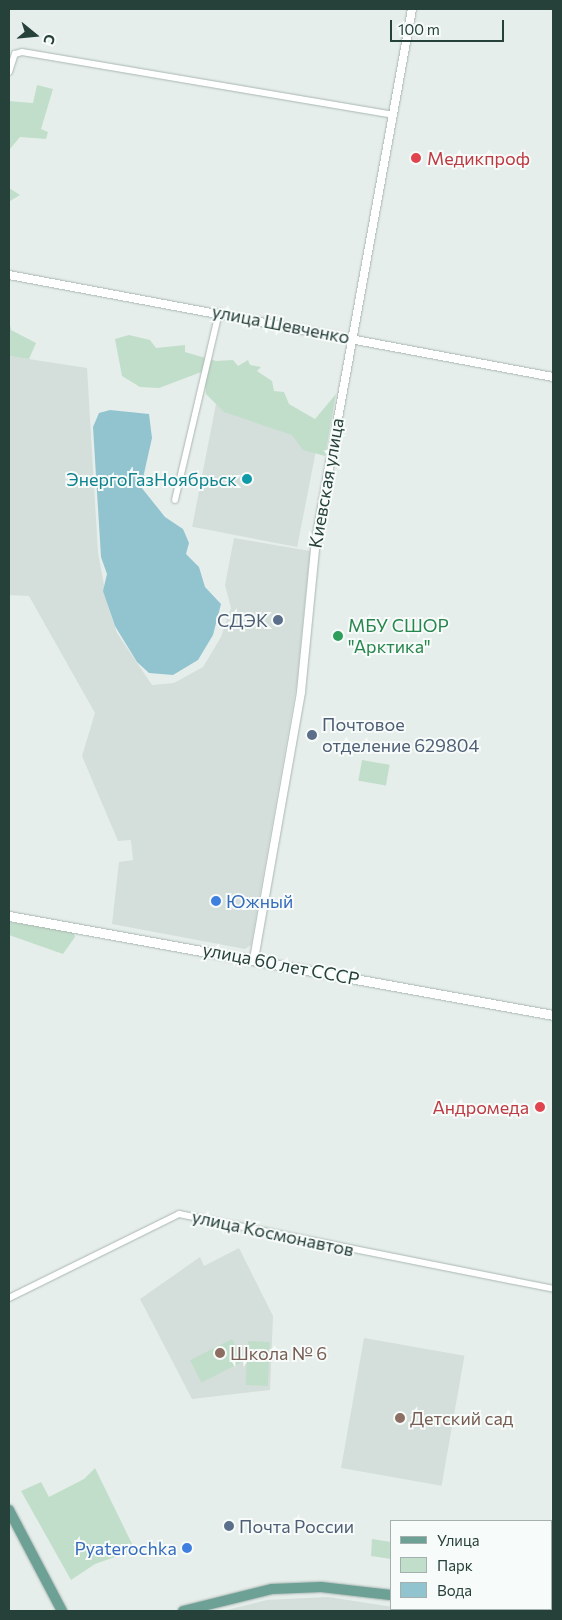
<!DOCTYPE html>
<html>
<head>
<meta charset="utf-8">
<style>
	body { margin:0 }
	#map { position:relative; width:562px; height:1620px; overflow:hidden; background:#e6eeeb; font-family:Commissioner,sans-serif }
	div>[style] { position:absolute }
	.built>* { inset:0; background:#d4deda; transform-origin:0 0 }
	.green>* { inset:0; background:#c1deca; transform-origin:0 0 }
	.water>* { inset:0; background:#92c4d0 }
	.roads { filter:drop-shadow(0 0 1px #a9b6b2) drop-shadow(0 0 1px #a9b6b2) }
	.minor>* { height:6px; margin:-3px; padding:0 3px; transform-origin:3px; border-radius:3px; background:#fff }
	.tertiary>* { height:8px; margin:-4px; padding:0 4px; transform-origin:4px; border-radius:4px; background:#fff }
	.secondary>* { height:9px; margin:-4.5px; padding:0 4.5px; transform-origin:4.5px; border-radius:4.5px; background:#fff }
	.primary>* { height:10px; margin:-5px; padding:0 5px; transform-origin:5px; border-radius:5px; background:#6da196 }
	.dots>* { width:14px; height:14px; translate:-50% -50%; box-sizing:border-box; border:2px solid #f7fbf9; border-radius:50% }
	span { translate:-50% -50%; white-space:nowrap; text-align:center; line-height:1.15; -webkit-text-stroke:4px #f7fbf9; paint-order:stroke }
	.health-label { font-size:18px; color:#be3a42 }
	.left { translate:0 -50%; text-align:left }
	.right { translate:-100% -50%; text-align:right }
	.street-label { font-size:18px; color:#26403a }
	.culture-label { font-size:18px; color:#0d838f }
	.service-label { font-size:18px; color:#4e5e75 }
	.leisure-label { font-size:18px; color:#27864d }
	.shop-label { font-size:18px; color:#366cbe }
	.education-label { font-size:18px; color:#785e54 }
	.frame { position:absolute; inset:0; border:10px solid #26403a; pointer-events:none }
	.legend { position:absolute; left:390px; top:1520px; width:162px; height:90px; box-sizing:border-box; background:#f7fbf9; border:1px solid #a3b0ad; margin:0; padding:6px 9px; list-style:none; font-size:15px; color:#26403a }
	.legend li { display:flex; align-items:center; gap:10px; height:25px }
	.legend b { width:25px; border:1px solid #a3b0ad }
	.north { position:absolute; left:10px; top:10px; width:50px; height:50px; -webkit-text-stroke:4px #f7fbf9; paint-order:stroke; rotate:107deg; font-size:14px; font-weight:700; line-height:20px; text-align:center; color:#26403a }
	.north::after { content:''; display:block; margin:auto; width:18px; height:22px; background:#26403a; clip-path:polygon(50% 0,100% 100%,50% 72%,0 100%) }
	.scale { position:absolute; left:390px; top:20px; width:114px; height:22px; box-sizing:border-box; border:2px solid #26403a; border-top:0; padding-left:6px; font-size:15px; line-height:18px; white-space:nowrap; color:#26403a; -webkit-text-stroke:4px #f7fbf9; paint-order:stroke }
</style>
</head>
<body>
<div id="map">
	<div class="built">
		<div style="clip-path:polygon(9px 356px,87px 368px,98px 553px,108px 606px,117px 633px,152px 685px,174px 683px,203px 667px,221px 637px,231px 608px,225px 585px,234px 538px,310px 551px,297px 682px,251px 945px,245px 949px,112px 924px,119px 862px,133px 860px,131px 840px,118px 841px,82px 756px,95px 713px,29px 596px,9px 595px)"></div>
		<div style="left:216px;top:404px;width:107px;height:125px;rotate:11deg"></div>
		<div style="clip-path:polygon(239px 1248px,273px 1316px,270px 1390px,192px 1399px,140px 1299px,200px 1257px,204px 1266px)"></div>
		<div style="left:364px;top:1338px;width:102px;height:132px;rotate:10deg"></div>
		<div style="clip-path:polygon(328px 1597px,419px 1611px,223px 1611px,267px 1600px)"></div>
	</div>
	<div class="green">
		<div style="clip-path:polygon(37px 85px,53px 89px,41px 129px,48px 132px,46px 139px,20px 137px,9px 150px,9px 101px,33px 103px)"></div>
		<div style="clip-path:polygon(9px 188px,20px 195px,10px 201px,9px 212px)"></div>
		<div style="clip-path:polygon(9px 320px,11px 330px,36px 343px,29px 359px,9px 356px)"></div>
		<div style="clip-path:polygon(129px 335px,150px 340px,156px 348px,185px 345px,185px 352px,216px 361px,233px 360px,238px 366px,248px 360px,250px 365px,261px 367px,257px 371px,272px 381px,274px 391px,284px 392px,289px 404px,315px 419px,336px 394px,325px 456px,303px 450px,292px 435px,224px 412px,206px 394px,204px 371px,159px 388px,140px 387px,122px 376px,115px 339px)"></div>
		<div style="left:362px;top:760px;width:28px;height:21px;rotate:10deg"></div>
		<div style="clip-path:polygon(9px 922px,73px 931px,75px 937px,63px 954px,9px 935px)"></div>
		<div style="left:232px;top:1339px;width:25px;height:47px;rotate:63deg"></div>
		<div style="left:248px;top:1341px;width:22px;height:44px;rotate:3deg"></div>
		<div style="clip-path:polygon(95px 1468px,135px 1550px,95px 1564px,71px 1580px,21px 1491px,41px 1482px,49px 1497px,84px 1479px)"></div>
		<div style="clip-path:polygon(372px 1539px,391px 1542px,391px 1559px,371px 1556px)"></div>
	</div>
	<div class="water">
		<div style="clip-path:polygon(110px 410px,149px 414px,152px 438px,141px 487px,165px 517px,183px 529px,189px 543px,186px 554px,199px 567px,205px 587px,221px 604px,213px 635px,198px 660px,173px 675px,149px 673px,137px 662px,115px 626px,103px 591px,107px 574px,101px 557px,93px 427px,99px 413px)"></div>
	</div>
	<div class="roads">
		<div class="minor">
			<div style="left:9px;top:72px;width:19px;rotate:-72deg"></div>
			<div style="left:15px;top:54px;width:7px;rotate:-16deg"></div>
			<div style="left:22px;top:52px;width:376px;rotate:9.6deg"></div>
			<div style="left:175px;top:500px;width:193px;rotate:-76.8deg"></div>
			<div style="left:9px;top:1298px;width:190px;rotate:-26.3deg"></div>
			<div style="left:179px;top:1214px;width:381px;rotate:11.3deg"></div>
		</div>
		<div class="tertiary">
			<div style="left:9px;top:275px;width:553px;rotate:10.62deg"></div>
			<div style="left:254px;top:959px;width:271px;rotate:-80deg"></div>
			<div style="left:301px;top:692px;width:153px;rotate:-84.4deg"></div>
			<div style="left:316px;top:540px;width:540px;rotate:-79.75deg"></div>
			<div style="left:552px;top:1611px;width:5px;rotate:-79deg"></div>
		</div>
		<div class="secondary">
			<div style="left:9px;top:916px;width:553px;rotate:10.31deg"></div>
		</div>
		<div class="primary">
			<div style="left:9px;top:1510px;width:114px;rotate:62.3deg"></div>
			<div style="left:475px;top:1609px;width:14px;rotate:8deg"></div>
			<div style="left:183px;top:1611px;width:92px;rotate:-13.9deg"></div>
			<div style="left:272px;top:1589px;width:49px;rotate:-2.3deg"></div>
			<div style="left:321px;top:1587px;width:70px;rotate:6.5deg"></div>
		</div>
	</div>
	<div class="dots">
		<div style="left:416px;top:158px;background:#e0444e"></div>
		<div style="left:247px;top:479px;background:#0f9aa8"></div>
		<div style="left:278px;top:620px;background:#5c6f8a"></div>
		<div style="left:338px;top:636px;background:#2e9e5b"></div>
		<div style="left:312px;top:735px;background:#5c6f8a"></div>
		<div style="left:216px;top:901px;background:#3f7fe0"></div>
		<div style="left:540px;top:1107px;background:#e0444e"></div>
		<div style="left:220px;top:1353px;background:#8d6e63"></div>
		<div style="left:400px;top:1418px;background:#8d6e63"></div>
		<div style="left:229px;top:1526px;background:#5c6f8a"></div>
		<div style="left:187px;top:1548px;background:#3f7fe0"></div>
	</div>
	<div class="health-label">
		<span class="left" style="left:427px;top:158px">Медикпроф</span>
		<span class="right" style="left:529px;top:1107px">Андромеда</span>
	</div>
	<div class="street-label">
		<span style="left:281px;top:324px;rotate:11deg">улица Шевченко</span>
		<span style="left:326px;top:483px;rotate:-80deg">Киевская улица</span>
		<span style="left:281px;top:964px;rotate:11deg">улица 60 лет СССР</span>
		<span style="left:273px;top:1233px;rotate:12deg">улица Космонавтов</span>
	</div>
	<div class="culture-label">
		<span class="right" style="left:237px;top:479px">ЭнергоГазНоябрьск</span>
	</div>
	<div class="service-label">
		<span class="right" style="left:268px;top:620px">СДЭК</span>
		<span class="left" style="left:322px;top:735px">Почтовое<br>отделение 629804</span>
		<span class="left" style="left:239px;top:1526px">Почта России</span>
	</div>
	<div class="leisure-label">
		<span class="left" style="left:348px;top:636px">МБУ СШОР<br>"Арктика"</span>
	</div>
	<div class="shop-label">
		<span class="left" style="left:226px;top:901px">Южный</span>
		<span class="right" style="left:177px;top:1548px">Pyaterochka</span>
	</div>
	<div class="education-label">
		<span class="left" style="left:230px;top:1353px">Школа № 6</span>
		<span class="left" style="left:410px;top:1418px">Детский сад</span>
	</div>
	<div class="frame"></div>
	<ul class="legend">
	<li><b style="height:6px;background:#6da196"></b>Улица</li>
	<li><b style="height:14px;background:#c1deca"></b>Парк</li>
	<li><b style="height:14px;background:#92c4d0"></b>Вода</li>
	</ul>
	<div class="north">С</div>
	<div class="scale">100 m</div>
</div>
</body>
</html>
